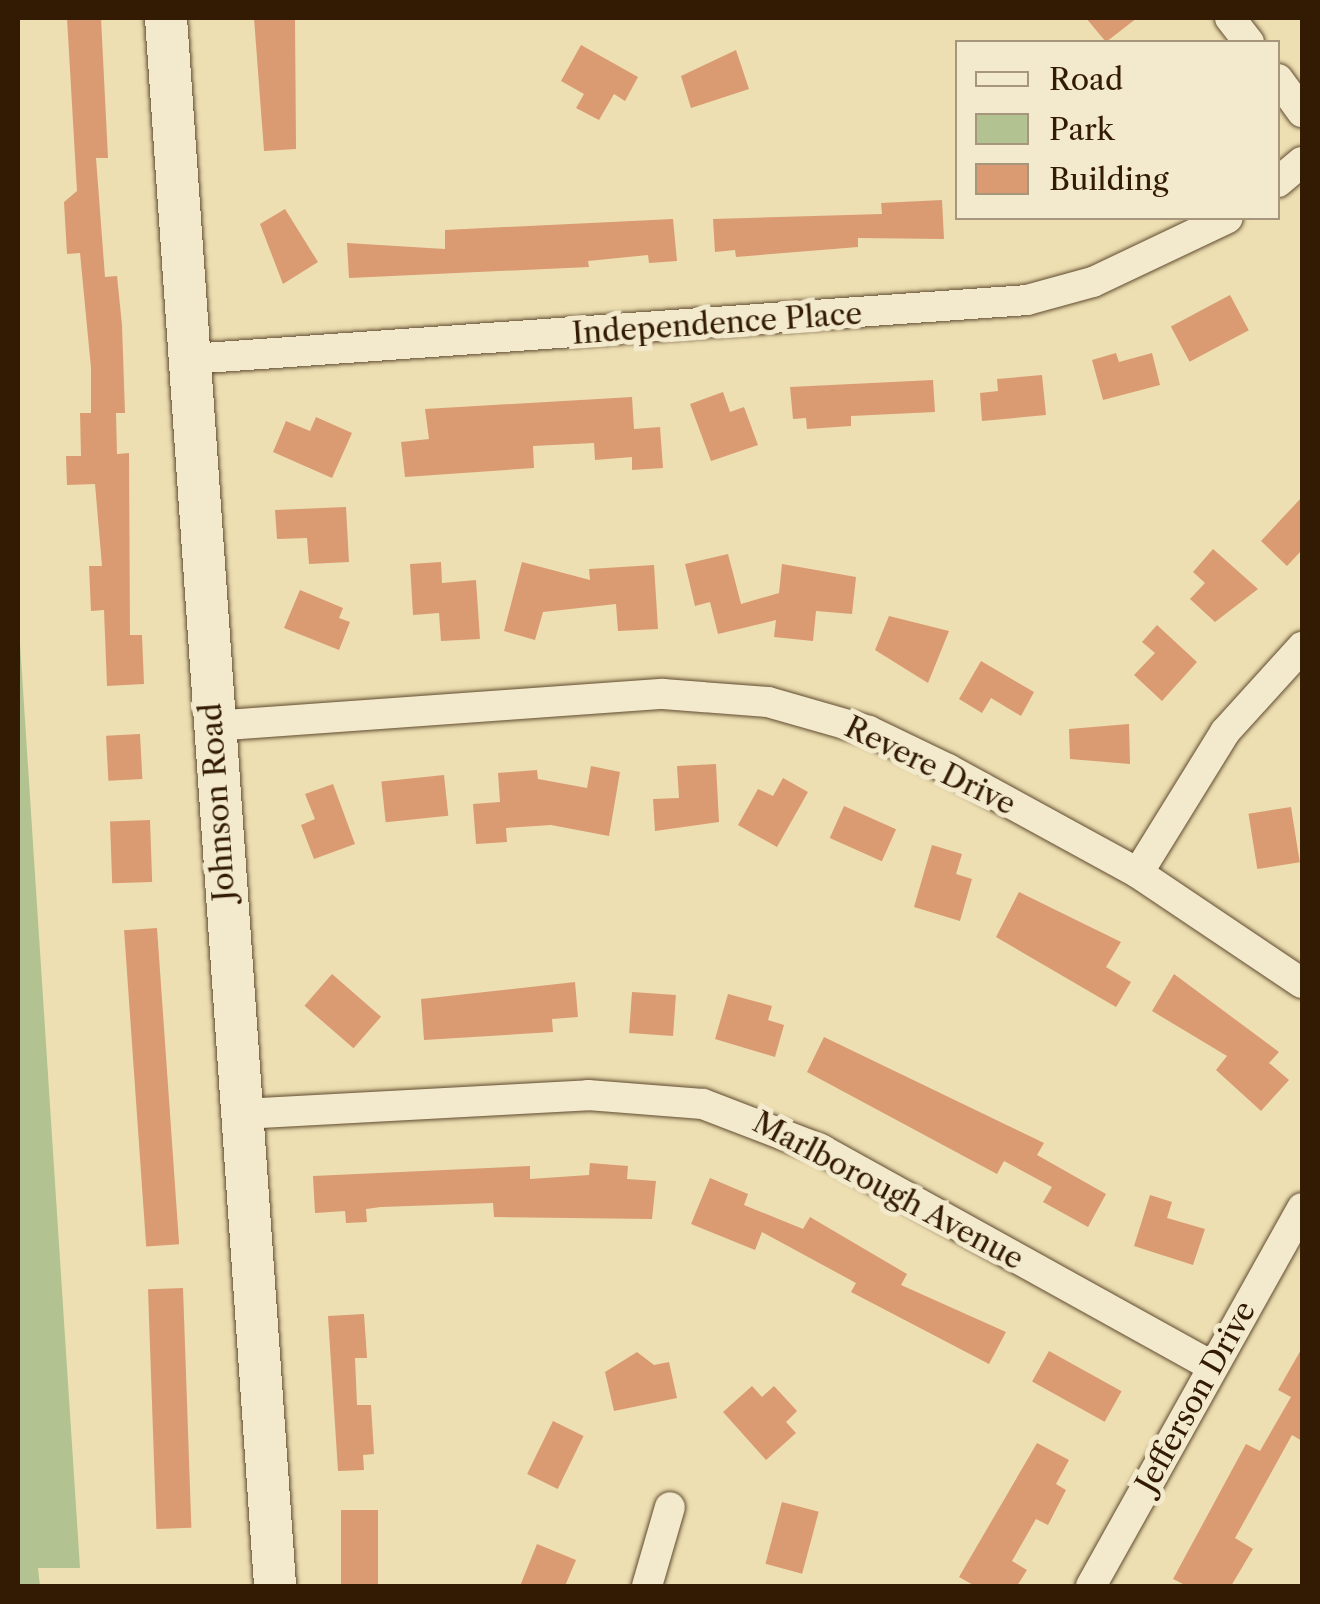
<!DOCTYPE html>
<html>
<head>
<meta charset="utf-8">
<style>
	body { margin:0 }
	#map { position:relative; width:1320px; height:1604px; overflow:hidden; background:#eddfb2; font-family:"Libre Caslon Text",serif }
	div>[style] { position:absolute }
	.green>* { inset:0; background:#b2c391 }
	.building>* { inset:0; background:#da9b72; transform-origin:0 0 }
	.roads { filter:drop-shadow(0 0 2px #614b2f) drop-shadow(0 0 2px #614b2f) }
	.street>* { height:30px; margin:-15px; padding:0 15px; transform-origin:15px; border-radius:15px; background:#f3eacd }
	.secondary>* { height:42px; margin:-21px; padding:0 21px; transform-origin:21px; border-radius:21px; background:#f3eacd }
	span { translate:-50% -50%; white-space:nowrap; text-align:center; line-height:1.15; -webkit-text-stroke:10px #f3eacd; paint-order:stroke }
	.street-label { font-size:30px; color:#321a03 }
	.frame { position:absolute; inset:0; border:20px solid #321a03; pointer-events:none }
	.legend { position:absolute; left:955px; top:40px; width:325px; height:180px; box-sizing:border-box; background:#f3eacd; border:2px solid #a6977c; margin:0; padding:12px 18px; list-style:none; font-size:30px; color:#321a03 }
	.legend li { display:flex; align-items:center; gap:20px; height:50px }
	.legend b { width:50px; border:2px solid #a6977c }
</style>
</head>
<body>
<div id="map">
	<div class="green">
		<div style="clip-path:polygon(18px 612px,80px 1568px,38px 1568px,40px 1586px,18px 1586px)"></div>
	</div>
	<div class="building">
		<div style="clip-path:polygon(67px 18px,101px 18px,108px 158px,96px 158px,105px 277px,117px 276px,122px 325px,125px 413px,116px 413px,117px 454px,129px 453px,130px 635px,142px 635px,144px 684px,107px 686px,104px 610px,91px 611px,89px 566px,102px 566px,95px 484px,67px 485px,66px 456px,81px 456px,80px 413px,91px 413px,91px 368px,80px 253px,67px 254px,64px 202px,77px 191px)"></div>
		<div style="clip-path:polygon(254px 18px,295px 18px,296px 149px,264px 151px)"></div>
		<div style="clip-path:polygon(1086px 18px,1137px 18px,1106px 42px)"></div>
		<div style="clip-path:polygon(581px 45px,638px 77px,625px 101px,614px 94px,599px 120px,576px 108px,584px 94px,561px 81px)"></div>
		<div style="clip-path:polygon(736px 50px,749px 89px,691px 108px,681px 76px)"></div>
		<div style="clip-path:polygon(942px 200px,944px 239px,858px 238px,858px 247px,736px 257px,735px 250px,715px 252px,713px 219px,882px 214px,881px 203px)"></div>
		<div style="clip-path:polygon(285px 209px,318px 262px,283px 284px,260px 224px)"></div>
		<div style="clip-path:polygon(673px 219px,677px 261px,649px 263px,648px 255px,588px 261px,589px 267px,349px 278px,347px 243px,445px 249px,445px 230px)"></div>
		<div style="left:1230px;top:295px;width:40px;height:67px;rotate:62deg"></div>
		<div style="clip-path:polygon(1116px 353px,1119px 362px,1152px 353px,1160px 385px,1103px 400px,1092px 360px)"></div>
		<div style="clip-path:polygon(1042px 375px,1046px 415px,982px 421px,980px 393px,998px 391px,997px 379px)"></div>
		<div style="clip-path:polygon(933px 380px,935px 412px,851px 416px,851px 426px,807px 429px,806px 418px,793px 419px,790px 387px)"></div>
		<div style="clip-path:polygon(723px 392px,730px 412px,744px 407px,758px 445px,711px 461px,690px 404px)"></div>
		<div style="clip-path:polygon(632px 397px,634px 429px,660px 427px,663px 468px,632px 470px,632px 457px,595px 460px,594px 443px,533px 446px,534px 468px,405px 477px,401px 442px,429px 439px,425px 409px)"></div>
		<div style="clip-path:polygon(316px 417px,352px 433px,332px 478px,273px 452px,286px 421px,310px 431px)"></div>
		<div style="clip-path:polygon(1302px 497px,1302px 550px,1287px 566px,1261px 541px)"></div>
		<div style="clip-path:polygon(346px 507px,349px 562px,309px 564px,307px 538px,277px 539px,275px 510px)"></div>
		<div style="clip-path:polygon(1213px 549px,1258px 589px,1215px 622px,1190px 599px,1205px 583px,1193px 572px)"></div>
		<div style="clip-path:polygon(728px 554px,741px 604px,779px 593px,782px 564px,856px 577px,852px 614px,816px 611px,813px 641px,774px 637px,776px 620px,718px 634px,710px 602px,695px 606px,685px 564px)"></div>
		<div style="clip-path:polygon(441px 562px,442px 583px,476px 580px,480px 639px,441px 641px,439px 613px,413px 615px,410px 564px)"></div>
		<div style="clip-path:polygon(522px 562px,590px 580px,589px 569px,654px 565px,658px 629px,618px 631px,616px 604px,543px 612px,535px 640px,504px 631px)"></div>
		<div style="clip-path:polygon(300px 590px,343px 608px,339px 618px,350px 622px,339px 650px,284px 628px)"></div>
		<div style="clip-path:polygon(889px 616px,949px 631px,928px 683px,875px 650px)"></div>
		<div style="clip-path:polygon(1157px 625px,1197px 662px,1162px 701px,1134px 675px,1155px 653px,1142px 642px)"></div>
		<div style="clip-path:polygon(981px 661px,1034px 692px,1021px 716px,991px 698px,982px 713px,959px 699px)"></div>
		<div style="clip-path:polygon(1129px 724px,1130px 764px,1070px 759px,1069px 729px)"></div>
		<div style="left:140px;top:734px;width:45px;height:34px;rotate:87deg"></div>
		<div style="clip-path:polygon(716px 764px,719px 822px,655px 831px,653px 799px,679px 798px,677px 766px)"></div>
		<div style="clip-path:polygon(591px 766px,620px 772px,609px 836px,551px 825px,506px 828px,507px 842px,476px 844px,473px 804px,500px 802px,498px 773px,537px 770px,538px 779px,587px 788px)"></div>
		<div style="left:444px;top:775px;width:41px;height:63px;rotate:84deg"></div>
		<div style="clip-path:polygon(783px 778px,808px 792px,777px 847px,738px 825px,758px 789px,773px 796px)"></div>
		<div style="clip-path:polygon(333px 784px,355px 844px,314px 859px,301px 825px,315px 819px,305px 794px)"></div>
		<div style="left:844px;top:806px;width:57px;height:35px;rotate:24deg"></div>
		<div style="left:1291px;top:807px;width:56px;height:43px;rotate:81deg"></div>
		<div style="left:150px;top:820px;width:62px;height:40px;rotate:88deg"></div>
		<div style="clip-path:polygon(932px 845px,962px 854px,956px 874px,972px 879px,960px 921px,914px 907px)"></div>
		<div style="clip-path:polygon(1019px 892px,1121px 942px,1106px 967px,1131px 982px,1116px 1007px,996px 937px)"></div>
		<div style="left:157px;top:928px;width:317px;height:33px;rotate:86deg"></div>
		<div style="left:332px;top:974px;width:65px;height:42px;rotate:41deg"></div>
		<div style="clip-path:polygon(1174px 974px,1279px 1052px,1269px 1063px,1289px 1080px,1261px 1111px,1216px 1070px,1227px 1056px,1152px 1011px)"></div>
		<div style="clip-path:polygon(575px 982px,578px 1017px,552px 1019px,553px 1032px,424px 1040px,421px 999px)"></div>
		<div style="left:632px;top:992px;width:44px;height:41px;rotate:4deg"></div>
		<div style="clip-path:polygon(728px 994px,772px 1006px,768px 1020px,784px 1025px,775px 1057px,715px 1039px)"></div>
		<div style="clip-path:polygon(824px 1037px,1044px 1143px,1037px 1155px,1106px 1194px,1088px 1227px,1043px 1202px,1052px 1187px,1004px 1161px,997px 1174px,807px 1072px)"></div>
		<div style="clip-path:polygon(590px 1163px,628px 1166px,627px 1179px,656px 1181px,652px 1219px,494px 1217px,493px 1203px,381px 1207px,366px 1209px,367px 1222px,346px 1223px,345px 1211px,315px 1213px,313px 1176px,530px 1166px,530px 1179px,589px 1175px)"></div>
		<div style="clip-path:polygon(710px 1178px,748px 1194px,744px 1205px,803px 1229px,810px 1217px,907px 1274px,901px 1285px,1006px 1332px,989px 1364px,851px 1292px,856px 1283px,762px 1232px,755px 1250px,691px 1224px)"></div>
		<div style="clip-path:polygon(1150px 1195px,1172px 1202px,1167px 1218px,1205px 1229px,1193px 1265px,1134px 1246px)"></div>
		<div style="left:183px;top:1288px;width:240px;height:35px;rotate:88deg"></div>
		<div style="clip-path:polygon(364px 1314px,367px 1358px,355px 1358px,357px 1405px,371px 1405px,374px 1454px,363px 1455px,364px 1470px,338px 1471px,328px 1316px)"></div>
		<div style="clip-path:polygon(1302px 1348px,1302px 1441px,1292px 1435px,1235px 1538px,1253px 1549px,1231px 1586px,1187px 1586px,1173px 1579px,1246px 1444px,1260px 1451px,1291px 1397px,1278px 1390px)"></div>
		<div style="left:1049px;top:1351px;width:83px;height:35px;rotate:29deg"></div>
		<div style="clip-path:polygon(637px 1352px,654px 1365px,669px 1362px,677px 1398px,614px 1411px,605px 1372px)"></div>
		<div style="clip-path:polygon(752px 1386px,762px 1397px,774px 1386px,797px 1411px,786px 1422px,796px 1433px,766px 1460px,723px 1412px)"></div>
		<div style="left:553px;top:1421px;width:34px;height:59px;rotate:26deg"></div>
		<div style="clip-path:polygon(1037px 1443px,1069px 1460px,1056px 1484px,1066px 1490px,1048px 1525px,1036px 1519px,1012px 1561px,1027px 1570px,1017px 1586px,975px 1586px,959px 1577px)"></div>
		<div style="left:782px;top:1502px;width:38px;height:64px;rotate:15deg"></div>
		<div style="left:341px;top:1510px;width:37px;height:76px"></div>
		<div style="clip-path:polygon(537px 1544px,576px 1560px,565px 1586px,520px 1586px)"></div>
	</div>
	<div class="roads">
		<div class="street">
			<div style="left:1230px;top:18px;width:31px;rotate:52deg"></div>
			<div style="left:1278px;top:79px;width:41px;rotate:54deg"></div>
			<div style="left:1278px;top:182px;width:31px;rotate:-40deg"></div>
			<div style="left:190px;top:359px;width:839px;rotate:-4.03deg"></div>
			<div style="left:1027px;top:300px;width:68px;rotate:-15.3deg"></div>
			<div style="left:1093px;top:282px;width:149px;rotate:-25.4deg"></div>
			<div style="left:212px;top:726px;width:452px;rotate:-4.1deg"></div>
			<div style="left:663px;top:694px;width:105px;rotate:4.4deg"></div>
			<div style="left:768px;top:702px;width:105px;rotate:16deg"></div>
			<div style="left:869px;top:731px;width:88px;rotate:25.7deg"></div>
			<div style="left:948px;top:769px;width:217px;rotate:28.7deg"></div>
			<div style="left:1138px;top:873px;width:197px;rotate:33.9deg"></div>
			<div style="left:1138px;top:873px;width:166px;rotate:-58.3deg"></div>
			<div style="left:1225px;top:732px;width:115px;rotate:-47.8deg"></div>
			<div style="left:242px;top:1114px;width:347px;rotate:-3.1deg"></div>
			<div style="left:588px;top:1095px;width:115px;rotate:4.5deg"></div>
			<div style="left:703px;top:1104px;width:125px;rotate:21deg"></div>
			<div style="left:820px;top:1149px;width:447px;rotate:29deg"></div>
			<div style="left:647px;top:1586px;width:82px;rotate:-73.8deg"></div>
			<div style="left:1091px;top:1586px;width:433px;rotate:-60.8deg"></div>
		</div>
		<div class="secondary">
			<div style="left:166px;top:18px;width:1572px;rotate:86.02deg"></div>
		</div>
	</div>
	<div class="street-label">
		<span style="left:717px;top:324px;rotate:-4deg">Independence Place</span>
		<span style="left:930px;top:766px;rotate:26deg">Revere Drive</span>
		<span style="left:218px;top:802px;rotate:-94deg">Johnson Road</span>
		<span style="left:888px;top:1191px;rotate:28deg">Marlborough Avenue</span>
		<span style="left:1196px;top:1397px;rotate:-61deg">Jefferson Drive</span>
	</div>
	<div class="frame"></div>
	<ul class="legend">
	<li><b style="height:12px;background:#f3eacd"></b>Road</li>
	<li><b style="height:28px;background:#b2c391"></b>Park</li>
	<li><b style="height:28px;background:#da9b72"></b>Building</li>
	</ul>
</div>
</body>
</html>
